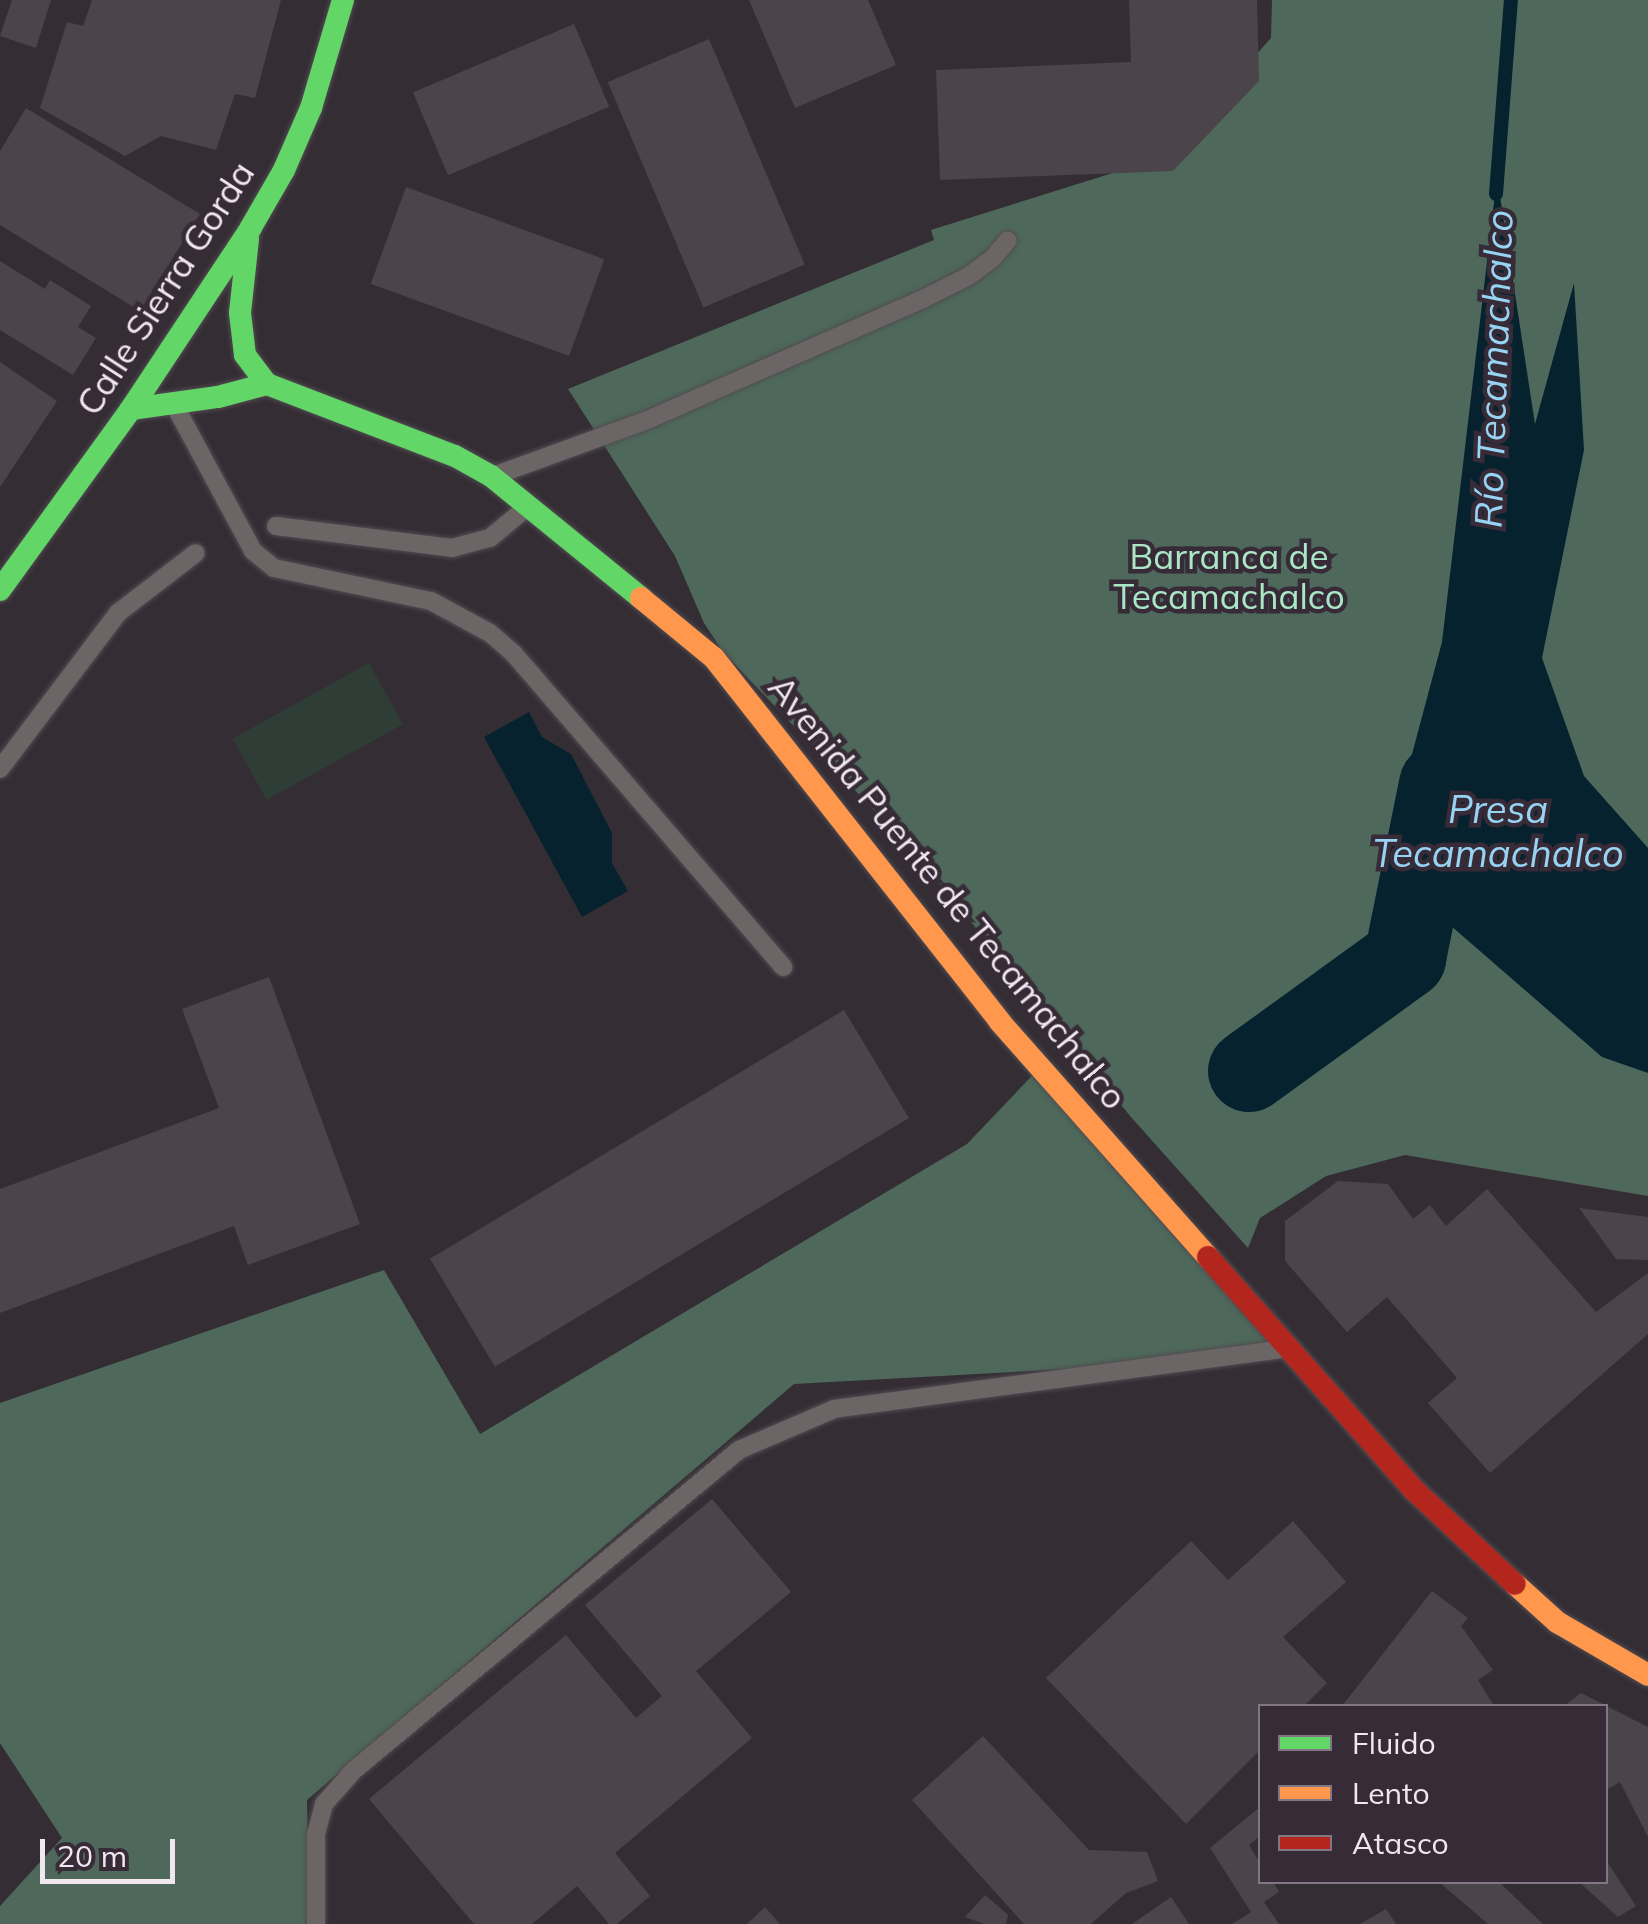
<!DOCTYPE html>
<html>
<head>
<meta charset="utf-8">
<style>
	body { margin:0 }
	#map { position:relative; width:1648px; height:1924px; overflow:hidden; background:#342e34; font-family:Mulish,sans-serif }
	div>[style] { position:absolute }
	.green>* { inset:0; background:#2e3d35; transform-origin:0 0 }
	.forest>* { inset:0; background:#4e695b }
	.water>* { inset:0; background:#06222f }
	.stream>* { height:14px; margin:-7px; padding:0 7px; transform-origin:7px; border-radius:7px; background:#06222f }
	.river>* { height:82px; margin:-41px; padding:0 41px; transform-origin:41px; border-radius:41px; background:#06222f }
	.building>* { inset:0; background:#4b444b; transform-origin:0 0 }
	.roads { filter:drop-shadow(0 0 2px #514c51) drop-shadow(0 0 2px #514c51) }
	.lane>* { height:18px; margin:-9px; padding:0 9px; transform-origin:9px; border-radius:9px; background:#6b6566 }
	.fast>* { height:22px; margin:-11px; padding:0 11px; transform-origin:11px; border-radius:11px; background:#63d668 }
	.slow>* { height:22px; margin:-11px; padding:0 11px; transform-origin:11px; border-radius:11px; background:#ff974d }
	.jam>* { height:22px; margin:-11px; padding:0 11px; transform-origin:11px; border-radius:11px; background:#b3261e }
	span { translate:-50% -50%; white-space:nowrap; text-align:center; line-height:1.15; -webkit-text-stroke:9px #372b37; paint-order:stroke }
	.street-label { font-size:35px; color:#f0e7ef }
	.park-label { font-size:35px; color:#aae7c6 }
	.water-label { font-size:38px; color:#97d4f4; font-style:italic }
	.legend { position:absolute; left:1258px; top:1704px; width:350px; height:180px; box-sizing:border-box; background:#372b37; border:2px solid #817681; margin:0; padding:12px 18px; list-style:none; font-size:30px; color:#f0e7ef }
	.legend li { display:flex; align-items:center; gap:20px; height:50px }
	.legend b { width:50px; border:2px solid #817681 }
	.scale { position:absolute; left:40px; top:1839px; width:135px; height:45px; box-sizing:border-box; border:5px solid #f0e7ef; border-top:0; padding-left:12px; font-size:30px; line-height:35px; white-space:nowrap; color:#f0e7ef; -webkit-text-stroke:8px #372b37; paint-order:stroke }
</style>
</head>
<body>
<div id="map">
	<div class="green">
		<div style="left:369px;top:663px;width:70px;height:156px;rotate:61deg"></div>
	</div>
	<div class="forest">
		<div style="clip-path:polygon(1272px 0,1648px 0,1648px 1196px,1405px 1155px,1326px 1176px,1260px 1218px,1248px 1248px,1131px 1117px,912px 850px,723px 652px,704px 623px,675px 556px,568px 389px,934px 240px,931px 230px,1164px 157px,1271px 38px)"></div>
		<div style="clip-path:polygon(1047px 1060px,1306px 1356px,794px 1384px,307px 1800px,309px 1924px,0 1924px,0 1906px,62px 1838px,0 1743px,0 1403px,384px 1270px,480px 1434px,967px 1144px)"></div>
	</div>
	<div class="water">
		<div style="clip-path:polygon(1497px 177px,1535px 424px,1574px 283px,1584px 450px,1542px 658px,1584px 776px,1648px 848px,1648px 1073px,1602px 1057px,1382px 866px,1442px 642px)"></div>
		<div style="clip-path:polygon(529px 712px,542px 737px,571px 754px,612px 833px,612px 863px,628px 891px,582px 917px,484px 737px)"></div>
	</div>
	<div class="stream">
		<div style="left:1496px;top:194px;width:195px;rotate:-85.6deg"></div>
	</div>
	<div class="river">
		<div style="left:1249px;top:1071px;width:193px;rotate:-35.9deg"></div>
		<div style="left:1405px;top:958px;width:177px;rotate:-78.6deg"></div>
	</div>
	<div class="building">
		<div style="clip-path:polygon(12px 0,51px 0,36px 48px,0 36px)"></div>
		<div style="clip-path:polygon(92px 0,281px 0,255px 98px,235px 94px,216px 150px,161px 136px,125px 156px,40px 108px,67px 22px,83px 26px)"></div>
		<div style="clip-path:polygon(749px 0,868px 0,896px 65px,795px 108px)"></div>
		<div style="clip-path:polygon(1129px 0,1257px 0,1259px 81px,1173px 171px,940px 180px,936px 70px,1131px 62px)"></div>
		<div style="left:574px;top:24px;width:90px;height:175px;rotate:67deg"></div>
		<div style="left:709px;top:39px;width:245px;height:110px;rotate:67deg"></div>
		<div style="clip-path:polygon(26px 108px,200px 214px,140px 311px,0 225px,0 151px)"></div>
		<div style="left:406px;top:187px;width:211px;height:103px;rotate:20deg"></div>
		<div style="clip-path:polygon(0 261px,45px 289px,50px 280px,91px 306px,78px 327px,96px 338px,73px 375px,0 330px)"></div>
		<div style="clip-path:polygon(0 362px,57px 401px,0 487px)"></div>
		<div style="clip-path:polygon(269px 977px,360px 1224px,248px 1265px,234px 1226px,0 1313px,0 1189px,219px 1108px,182px 1009px)"></div>
		<div style="left:844px;top:1010px;width:126px;height:483px;rotate:59deg"></div>
		<div style="clip-path:polygon(1338px 1181px,1388px 1184px,1413px 1219px,1430px 1205px,1446px 1226px,1487px 1189px,1596px 1312px,1648px 1273px,1648px 1334px,1490px 1473px,1428px 1403px,1457px 1378px,1387px 1297px,1347px 1332px,1285px 1261px,1285px 1221px)"></div>
		<div style="clip-path:polygon(1579px 1208px,1648px 1217px,1648px 1260px,1616px 1259px)"></div>
		<div style="clip-path:polygon(712px 1499px,791px 1592px,696px 1671px,752px 1738px,615px 1853px,650px 1896px,617px 1924px,609px 1924px,577px 1886px,532px 1924px,474px 1924px,369px 1799px,566px 1635px,636px 1718px,662px 1696px,585px 1605px)"></div>
		<div style="clip-path:polygon(1293px 1521px,1346px 1582px,1283px 1637px,1327px 1683px,1304px 1706px,1260px 1706px,1260px 1750px,1186px 1824px,1046px 1678px,1191px 1541px,1228px 1580px)"></div>
		<div style="clip-path:polygon(1432px 1591px,1468px 1618px,1461px 1626px,1493px 1670px,1478px 1680px,1494px 1706px,1342px 1706px)"></div>
		<div style="clip-path:polygon(1581px 1693px,1648px 1727px,1648px 1837px,1620px 1782px,1606px 1790px,1606px 1706px,1564px 1706px)"></div>
		<div style="clip-path:polygon(983px 1736px,1089px 1850px,1147px 1852px,1158px 1881px,1126px 1893px,1091px 1924px,1024px 1924px,912px 1800px)"></div>
		<div style="clip-path:polygon(1260px 1807px,1260px 1836px,1249px 1845px,1260px 1863px,1260px 1882px,1273px 1882px,1279px 1892px,1264px 1902px,1279px 1924px,1232px 1924px,1251px 1912px,1210px 1848px)"></div>
		<div style="clip-path:polygon(1606px 1860px,1636px 1906px,1618px 1917px,1579px 1882px,1606px 1882px)"></div>
		<div style="clip-path:polygon(1439px 1882px,1499px 1882px,1543px 1924px,1488px 1924px)"></div>
		<div style="clip-path:polygon(985px 1895px,1008px 1915px,1006px 1924px,984px 1924px,965px 1917px)"></div>
		<div style="clip-path:polygon(1171px 1897px,1189px 1924px,1132px 1924px)"></div>
		<div style="clip-path:polygon(765px 1907px,780px 1924px,747px 1924px)"></div>
		<div style="clip-path:polygon(1386px 1909px,1396px 1924px,1360px 1924px)"></div>
	</div>
	<div class="roads">
		<div class="lane">
			<div style="left:175px;top:406px;width:165px;rotate:61.7deg"></div>
			<div style="left:253px;top:551px;width:27px;rotate:39deg"></div>
			<div style="left:274px;top:568px;width:160px;rotate:11.9deg"></div>
			<div style="left:431px;top:601px;width:67px;rotate:28.5deg"></div>
			<div style="left:490px;top:633px;width:32px;rotate:41deg"></div>
			<div style="left:514px;top:654px;width:413px;rotate:49.3deg"></div>
			<div style="left:499px;top:474px;width:155px;rotate:-20deg"></div>
			<div style="left:645px;top:421px;width:304px;rotate:-23.7deg"></div>
			<div style="left:923px;top:299px;width:51px;rotate:-26.6deg"></div>
			<div style="left:969px;top:276px;width:30px;rotate:-37deg"></div>
			<div style="left:993px;top:258px;width:23px;rotate:-50deg"></div>
			<div style="left:276px;top:526px;width:177px;rotate:7.1deg"></div>
			<div style="left:452px;top:548px;width:39px;rotate:-15deg"></div>
			<div style="left:490px;top:538px;width:47px;rotate:-39.8deg"></div>
			<div style="left:0;top:769px;width:196px;rotate:-52.9deg"></div>
			<div style="left:118px;top:613px;width:98px;rotate:-37.6deg"></div>
			<div style="left:316px;top:1924px;width:90px;rotate:-90deg"></div>
			<div style="left:316px;top:1834px;width:31px;rotate:-75deg"></div>
			<div style="left:324px;top:1804px;width:44px;rotate:-48.7deg"></div>
			<div style="left:353px;top:1771px;width:502px;rotate:-39.75deg"></div>
			<div style="left:739px;top:1450px;width:103px;rotate:-23.3deg"></div>
			<div style="left:834px;top:1409px;width:449px;rotate:-7.6deg"></div>
		</div>
		<div class="fast">
			<div style="left:248px;top:239px;width:74px;rotate:96.2deg"></div>
			<div style="left:240px;top:313px;width:42px;rotate:83.2deg"></div>
			<div style="left:245px;top:355px;width:36px;rotate:53deg"></div>
			<div style="left:131px;top:409px;width:88px;rotate:-7.9deg"></div>
			<div style="left:218px;top:397px;width:51px;rotate:-14.9deg"></div>
			<div style="left:267px;top:384px;width:201px;rotate:21deg"></div>
			<div style="left:455px;top:456px;width:41px;rotate:29.1deg"></div>
			<div style="left:491px;top:476px;width:193px;rotate:39.1deg"></div>
			<div style="left:0;top:590px;width:223px;rotate:-54.1deg"></div>
			<div style="left:131px;top:409px;width:216px;rotate:-56.5deg"></div>
			<div style="left:250px;top:229px;width:68px;rotate:-60deg"></div>
			<div style="left:284px;top:170px;width:68px;rotate:-66.5deg"></div>
			<div style="left:311px;top:108px;width:113px;rotate:-73.5deg"></div>
		</div>
		<div class="slow">
			<div style="left:641px;top:598px;width:94px;rotate:39.4deg"></div>
			<div style="left:714px;top:658px;width:463px;rotate:51.8deg"></div>
			<div style="left:1000px;top:1022px;width:314px;rotate:48.5deg"></div>
			<div style="left:1515px;top:1584px;width:57px;rotate:42.1deg"></div>
			<div style="left:1557px;top:1622px;width:105px;rotate:30.2deg"></div>
		</div>
		<div class="jam">
			<div style="left:1208px;top:1257px;width:310px;rotate:48.5deg"></div>
			<div style="left:1413px;top:1489px;width:139px;rotate:43deg"></div>
		</div>
	</div>
	<div class="street-label">
		<span style="left:165px;top:288px;rotate:-57deg">Calle Sierra Gorda</span>
		<span style="left:948px;top:892px;rotate:51deg">Avenida Puente de Tecamachalco</span>
	</div>
	<div class="park-label">
		<span style="left:1229px;top:576px">Barranca de<br>Tecamachalco</span>
	</div>
	<div class="water-label">
		<span style="left:1494px;top:369px;rotate:-88deg">Río Tecamachalco</span>
		<span style="left:1498px;top:832px">Presa<br>Tecamachalco</span>
	</div>
	<ul class="legend">
	<li><b style="height:12px;background:#63d668"></b>Fluido</li>
	<li><b style="height:12px;background:#ff974d"></b>Lento</li>
	<li><b style="height:12px;background:#b3261e"></b>Atasco</li>
	</ul>
	<div class="scale">20 m</div>
</div>
</body>
</html>
